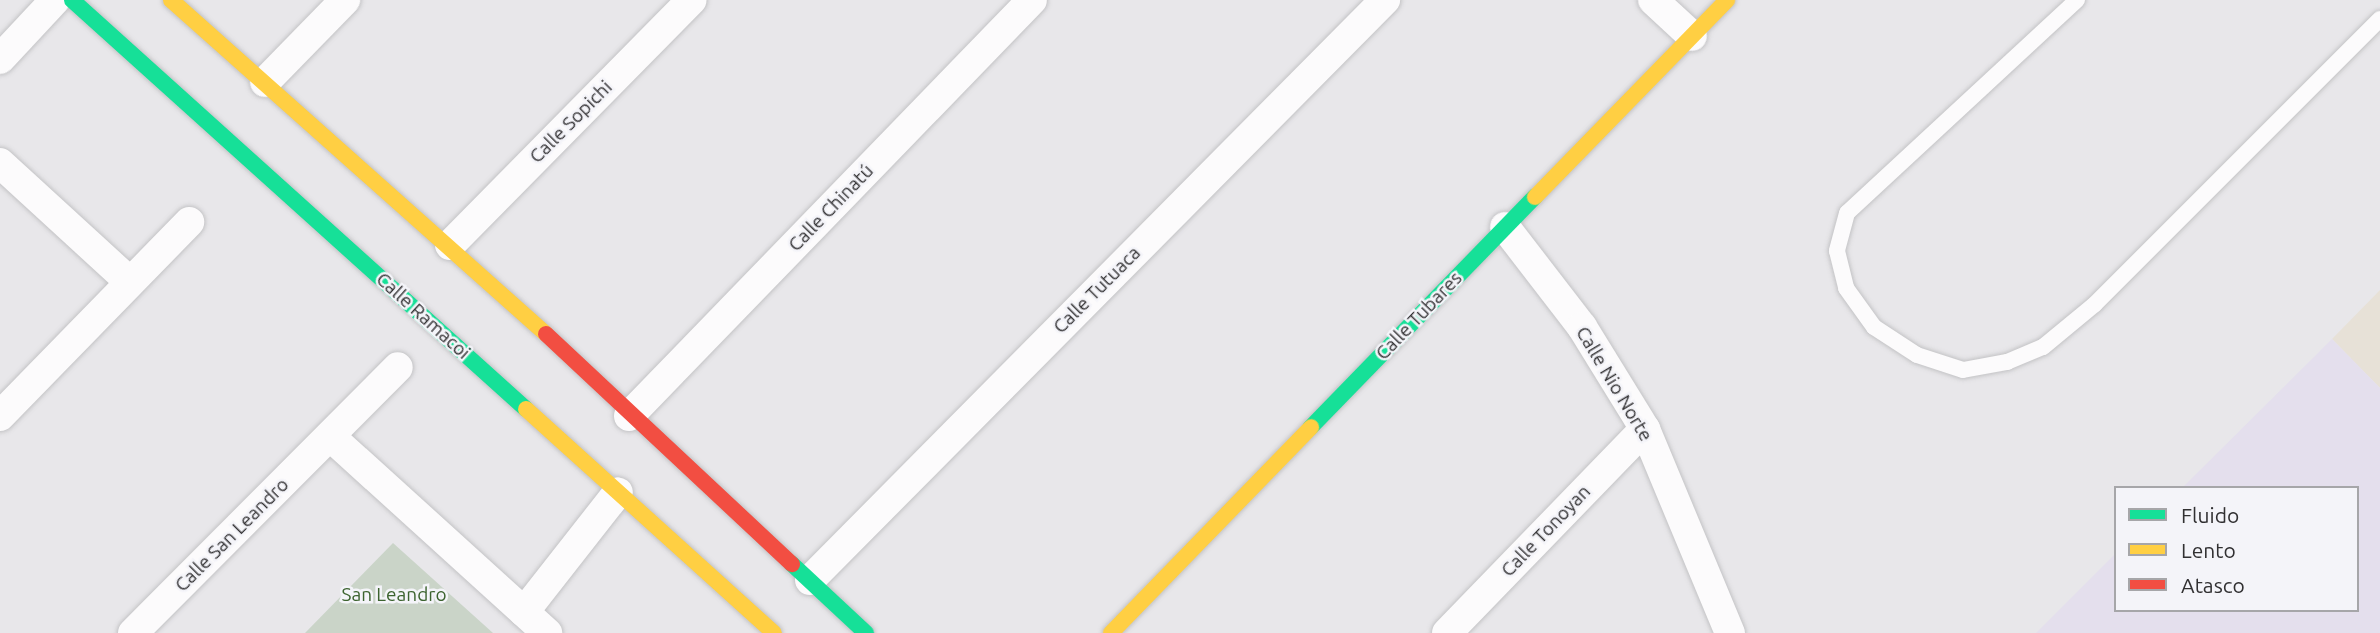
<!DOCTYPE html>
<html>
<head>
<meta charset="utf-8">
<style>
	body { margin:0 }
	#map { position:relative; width:2380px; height:633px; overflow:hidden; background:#e8e7ea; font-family:Ubuntu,sans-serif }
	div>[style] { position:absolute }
	.commercial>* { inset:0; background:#e7e1d7 }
	.industrial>* { inset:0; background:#e4dfed }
	.green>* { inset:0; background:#cad4c8 }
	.roads { filter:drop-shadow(0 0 2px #c3c3c5) drop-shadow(0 0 2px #c3c3c5) }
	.lane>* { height:16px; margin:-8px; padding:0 8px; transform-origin:8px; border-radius:8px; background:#fcfbfc }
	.street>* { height:30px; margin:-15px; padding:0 15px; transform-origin:15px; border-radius:15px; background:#fcfbfc }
	.fast>* { height:16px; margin:-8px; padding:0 8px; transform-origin:8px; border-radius:8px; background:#16e098 }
	.slow>* { height:16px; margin:-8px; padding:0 8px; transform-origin:8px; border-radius:8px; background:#ffcf43 }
	.jam>* { height:16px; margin:-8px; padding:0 8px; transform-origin:8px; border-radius:8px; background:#f24e42 }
	span { translate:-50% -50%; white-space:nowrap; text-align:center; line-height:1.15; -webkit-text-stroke:5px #f4f4f9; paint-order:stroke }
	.street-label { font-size:19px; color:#313032 }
	.park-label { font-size:19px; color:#3c632f }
	.legend { position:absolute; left:2114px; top:486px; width:245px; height:126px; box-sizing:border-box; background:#f4f4f9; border:2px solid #a6a6a9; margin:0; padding:9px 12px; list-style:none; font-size:21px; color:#313032 }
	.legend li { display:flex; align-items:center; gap:14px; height:35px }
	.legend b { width:35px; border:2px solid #a6a6a9 }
</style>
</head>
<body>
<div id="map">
	<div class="commercial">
		<div style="clip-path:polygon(2380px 290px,2380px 388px,2332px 339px)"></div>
	</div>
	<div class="industrial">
		<div style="clip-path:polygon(2332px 339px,2380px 388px,2380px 633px,2036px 633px,2116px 553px,2116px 610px,2357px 610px,2357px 488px,2182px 488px)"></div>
	</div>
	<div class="green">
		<div style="clip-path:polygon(393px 543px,493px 633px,305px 633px)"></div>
	</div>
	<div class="roads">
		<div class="lane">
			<div style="left:2077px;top:0;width:313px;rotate:137.2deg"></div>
			<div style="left:1847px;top:213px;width:39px;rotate:105deg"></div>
			<div style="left:1837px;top:251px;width:38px;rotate:76deg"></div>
			<div style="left:1846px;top:288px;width:48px;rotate:54.3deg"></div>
			<div style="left:1874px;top:327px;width:51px;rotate:33.1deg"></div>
			<div style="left:1917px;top:355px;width:48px;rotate:18.1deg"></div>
			<div style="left:1963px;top:370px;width:45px;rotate:-10.3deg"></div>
			<div style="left:2007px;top:362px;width:39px;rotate:-23deg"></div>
			<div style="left:2043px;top:347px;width:67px;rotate:-39.6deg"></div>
			<div style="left:2095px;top:304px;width:403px;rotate:-45deg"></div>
		</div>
		<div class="street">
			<div style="left:1653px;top:0;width:53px;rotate:42.7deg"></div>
			<div style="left:0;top:59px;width:81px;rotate:-47deg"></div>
			<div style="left:265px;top:82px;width:115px;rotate:-45.7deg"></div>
			<div style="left:0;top:163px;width:176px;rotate:42.5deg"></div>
			<div style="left:1505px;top:227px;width:126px;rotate:52.4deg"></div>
			<div style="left:1582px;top:327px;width:120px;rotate:58.3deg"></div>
			<div style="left:1645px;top:429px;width:221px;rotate:67.4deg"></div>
			<div style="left:450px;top:245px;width:344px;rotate:-45.4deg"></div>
			<div style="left:0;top:416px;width:271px;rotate:-45.7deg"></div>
			<div style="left:629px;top:416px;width:579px;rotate:-45.91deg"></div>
			<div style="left:331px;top:437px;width:292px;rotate:42.2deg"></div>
			<div style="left:810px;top:580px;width:817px;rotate:-45.25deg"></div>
			<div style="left:524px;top:612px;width:152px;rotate:-51.9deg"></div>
			<div style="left:133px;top:633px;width:375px;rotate:-45.1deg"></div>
			<div style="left:1447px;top:633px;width:284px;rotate:-45.9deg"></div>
		</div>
		<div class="fast">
			<div style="left:72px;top:0;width:611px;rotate:42.02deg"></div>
			<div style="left:1311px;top:427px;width:321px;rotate:-45.8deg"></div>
			<div style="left:792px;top:564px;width:101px;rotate:43deg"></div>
		</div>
		<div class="slow">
			<div style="left:171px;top:0;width:502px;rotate:41.69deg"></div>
			<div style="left:1535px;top:197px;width:275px;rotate:-45.7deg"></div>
			<div style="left:526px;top:409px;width:334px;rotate:42.1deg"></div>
			<div style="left:1111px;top:633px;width:287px;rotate:-45.8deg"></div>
		</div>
		<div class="jam">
			<div style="left:546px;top:334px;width:337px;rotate:43.1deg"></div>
		</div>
	</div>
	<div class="street-label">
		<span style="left:571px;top:122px;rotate:-45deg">Calle Sopichi</span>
		<span style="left:831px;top:208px;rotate:-46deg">Calle Chinatú</span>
		<span style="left:1097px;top:290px;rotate:-45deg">Calle Tutuaca</span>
		<span style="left:423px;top:316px;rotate:42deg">Calle Ramacoi</span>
		<span style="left:1419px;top:316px;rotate:-46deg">Calle Tubares</span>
		<span style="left:1614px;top:384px;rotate:59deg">Calle Nio Norte</span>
		<span style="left:1546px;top:531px;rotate:-46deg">Calle Tonoyan</span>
		<span style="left:232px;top:535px;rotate:-45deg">Calle San Leandro</span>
	</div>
	<div class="park-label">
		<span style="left:394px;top:595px">San Leandro</span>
	</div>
	<ul class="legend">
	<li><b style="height:9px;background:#16e098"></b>Fluido</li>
	<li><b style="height:9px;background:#ffcf43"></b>Lento</li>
	<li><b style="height:9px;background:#f24e42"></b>Atasco</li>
	</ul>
</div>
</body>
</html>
